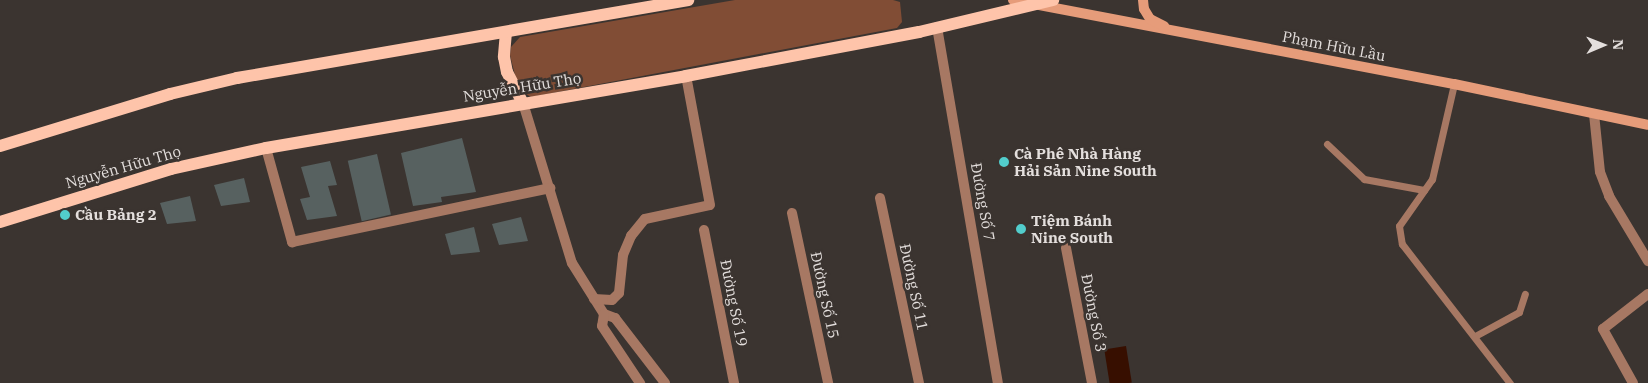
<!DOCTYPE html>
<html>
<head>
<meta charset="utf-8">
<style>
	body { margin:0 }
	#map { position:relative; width:1648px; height:383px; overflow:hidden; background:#3b3430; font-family:"IBM Plex Serif",serif }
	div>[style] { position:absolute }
	.green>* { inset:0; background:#814d35 }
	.water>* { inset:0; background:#370f00; transform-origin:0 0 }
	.building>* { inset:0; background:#576160; transform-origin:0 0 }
	.service>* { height:7px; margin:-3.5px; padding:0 3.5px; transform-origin:3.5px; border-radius:3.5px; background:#a77863 }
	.minor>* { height:10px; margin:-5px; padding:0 5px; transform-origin:5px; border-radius:5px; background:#a77863 }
	.secondary>* { height:10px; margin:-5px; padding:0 5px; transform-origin:5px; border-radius:5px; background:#e69c7a }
	.primary>* { height:12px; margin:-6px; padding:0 6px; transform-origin:6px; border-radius:6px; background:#fec4aa }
	.dots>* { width:14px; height:14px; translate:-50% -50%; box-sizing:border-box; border:2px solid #3b3430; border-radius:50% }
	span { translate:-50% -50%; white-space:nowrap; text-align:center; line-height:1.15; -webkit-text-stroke:5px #3b3430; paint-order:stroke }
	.street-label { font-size:15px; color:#e4dfdd }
	.poi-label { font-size:15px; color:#e4dfdd; font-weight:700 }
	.left { translate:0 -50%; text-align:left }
	.north { position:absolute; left:1578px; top:20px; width:50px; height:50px; -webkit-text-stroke:4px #3b3430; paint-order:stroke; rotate:89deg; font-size:14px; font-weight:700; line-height:20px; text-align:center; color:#e4dfdd }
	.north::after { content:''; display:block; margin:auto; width:18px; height:22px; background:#e4dfdd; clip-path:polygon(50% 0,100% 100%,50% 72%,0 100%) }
</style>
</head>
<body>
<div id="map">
	<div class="green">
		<div style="clip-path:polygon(735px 0,893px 0,900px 2px,902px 22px,897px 28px,531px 97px,521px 91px,516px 79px,510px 55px,511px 47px,520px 37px)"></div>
	</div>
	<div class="water">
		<div style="left:1126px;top:346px;width:37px;height:22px;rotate:81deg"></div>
	</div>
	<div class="building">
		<div style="clip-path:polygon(462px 138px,476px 192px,441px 197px,442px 202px,413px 206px,401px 153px)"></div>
		<div style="left:377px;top:154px;width:62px;height:30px;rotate:77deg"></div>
		<div style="clip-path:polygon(330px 161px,337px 185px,328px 186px,337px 216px,307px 220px,300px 199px,310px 197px,301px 167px)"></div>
		<div style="clip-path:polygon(244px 178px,250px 202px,221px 206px,214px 185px)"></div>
		<div style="clip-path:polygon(190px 196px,196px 221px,167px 224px,160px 203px)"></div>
		<div style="clip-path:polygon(521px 217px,528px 241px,499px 245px,492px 224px)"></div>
		<div style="clip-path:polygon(474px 227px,480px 252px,451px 255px,445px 234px)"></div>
	</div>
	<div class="service">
		<div style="left:1454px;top:84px;width:98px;rotate:103deg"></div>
		<div style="left:1432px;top:179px;width:57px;rotate:125.1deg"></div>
		<div style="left:1399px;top:226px;width:18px;rotate:81deg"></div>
		<div style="left:1402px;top:244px;width:176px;rotate:52.2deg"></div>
		<div style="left:1327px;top:144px;width:51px;rotate:43.4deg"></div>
		<div style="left:1364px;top:179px;width:61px;rotate:10.4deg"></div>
		<div style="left:1475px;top:336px;width:50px;rotate:-28.6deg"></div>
		<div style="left:1519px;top:312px;width:19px;rotate:-72deg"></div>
	</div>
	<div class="minor">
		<div style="left:937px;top:27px;width:361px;rotate:80.3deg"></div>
		<div style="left:523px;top:103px;width:167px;rotate:73deg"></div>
		<div style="left:572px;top:263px;width:60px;rotate:57.9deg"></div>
		<div style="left:1594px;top:114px;width:58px;rotate:84.1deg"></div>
		<div style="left:1600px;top:172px;width:26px;rotate:69deg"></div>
		<div style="left:1609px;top:196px;width:76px;rotate:59deg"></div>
		<div style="left:266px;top:148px;width:98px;rotate:74.5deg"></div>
		<div style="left:292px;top:242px;width:264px;rotate:-11.8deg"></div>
		<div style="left:880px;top:198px;width:189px;rotate:78.1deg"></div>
		<div style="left:792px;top:213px;width:174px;rotate:78deg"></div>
		<div style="left:704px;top:230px;width:156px;rotate:78.9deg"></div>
		<div style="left:1066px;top:248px;width:137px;rotate:79.1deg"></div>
		<div style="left:594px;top:299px;width:18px;rotate:3deg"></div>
		<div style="left:612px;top:300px;width:10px;rotate:-45deg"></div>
		<div style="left:619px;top:293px;width:38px;rotate:-84deg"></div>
		<div style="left:623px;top:255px;width:21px;rotate:-67deg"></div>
		<div style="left:631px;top:236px;width:22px;rotate:-51deg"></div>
		<div style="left:645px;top:219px;width:66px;rotate:-12.2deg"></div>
		<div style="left:710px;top:205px;width:131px;rotate:-100.5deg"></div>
		<div style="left:604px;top:314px;width:12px;rotate:20deg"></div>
		<div style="left:615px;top:318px;width:82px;rotate:52.4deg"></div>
		<div style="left:604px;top:314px;width:12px;rotate:99deg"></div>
		<div style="left:602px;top:326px;width:69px;rotate:56.3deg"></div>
		<div style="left:1633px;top:383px;width:62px;rotate:-119.1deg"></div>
		<div style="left:1603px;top:329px;width:57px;rotate:-37.9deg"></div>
	</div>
	<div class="secondary">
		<div style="left:1013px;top:0;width:449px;rotate:10.8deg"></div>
		<div style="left:1454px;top:84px;width:198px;rotate:11.9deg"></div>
		<div style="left:1143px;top:0;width:9px;rotate:84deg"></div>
		<div style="left:1144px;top:9px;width:12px;rotate:59deg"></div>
		<div style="left:1150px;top:19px;width:16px;rotate:27deg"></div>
	</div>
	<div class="primary">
		<div style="left:506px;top:32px;width:25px;rotate:95deg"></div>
		<div style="left:504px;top:57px;width:15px;rotate:79deg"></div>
		<div style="left:507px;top:72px;width:35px;rotate:63deg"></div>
		<div style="left:0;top:146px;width:178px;rotate:-17deg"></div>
		<div style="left:170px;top:94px;width:69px;rotate:-13.4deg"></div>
		<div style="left:237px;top:78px;width:458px;rotate:-9.8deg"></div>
		<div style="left:0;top:222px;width:179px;rotate:-17.2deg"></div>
		<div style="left:171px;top:169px;width:97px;rotate:-12.5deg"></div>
		<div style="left:266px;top:148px;width:426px;rotate:-9.7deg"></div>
		<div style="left:686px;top:76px;width:237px;rotate:-10.7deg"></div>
		<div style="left:919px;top:32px;width:138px;rotate:-13.4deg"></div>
	</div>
	<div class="dots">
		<div style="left:1004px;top:162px;background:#52cdcc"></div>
		<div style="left:65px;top:215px;background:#52cdcc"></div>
		<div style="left:1021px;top:229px;background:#52cdcc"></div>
	</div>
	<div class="street-label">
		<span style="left:1334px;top:46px;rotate:11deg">Phạm Hữu Lầu</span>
		<span style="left:522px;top:87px;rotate:-9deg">Nguyễn Hữu Thọ</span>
		<span style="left:123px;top:167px;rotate:-16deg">Nguyễn Hữu Thọ</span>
		<span style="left:983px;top:202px;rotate:80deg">Đường Số 7</span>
		<span style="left:914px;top:287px;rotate:78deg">Đường Số 11</span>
		<span style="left:825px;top:295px;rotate:78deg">Đường Số 15</span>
		<span style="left:734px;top:303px;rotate:79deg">Đường Số 19</span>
		<span style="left:1094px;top:313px;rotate:79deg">Đường Số 3</span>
	</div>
	<div class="poi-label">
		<span class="left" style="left:1014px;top:162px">Cà Phê Nhà Hàng<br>Hải Sản Nine South</span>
		<span class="left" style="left:75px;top:215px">Cầu Bảng 2</span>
		<span class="left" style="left:1031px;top:229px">Tiệm Bánh<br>Nine South</span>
	</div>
	<div class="north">N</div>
</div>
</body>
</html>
